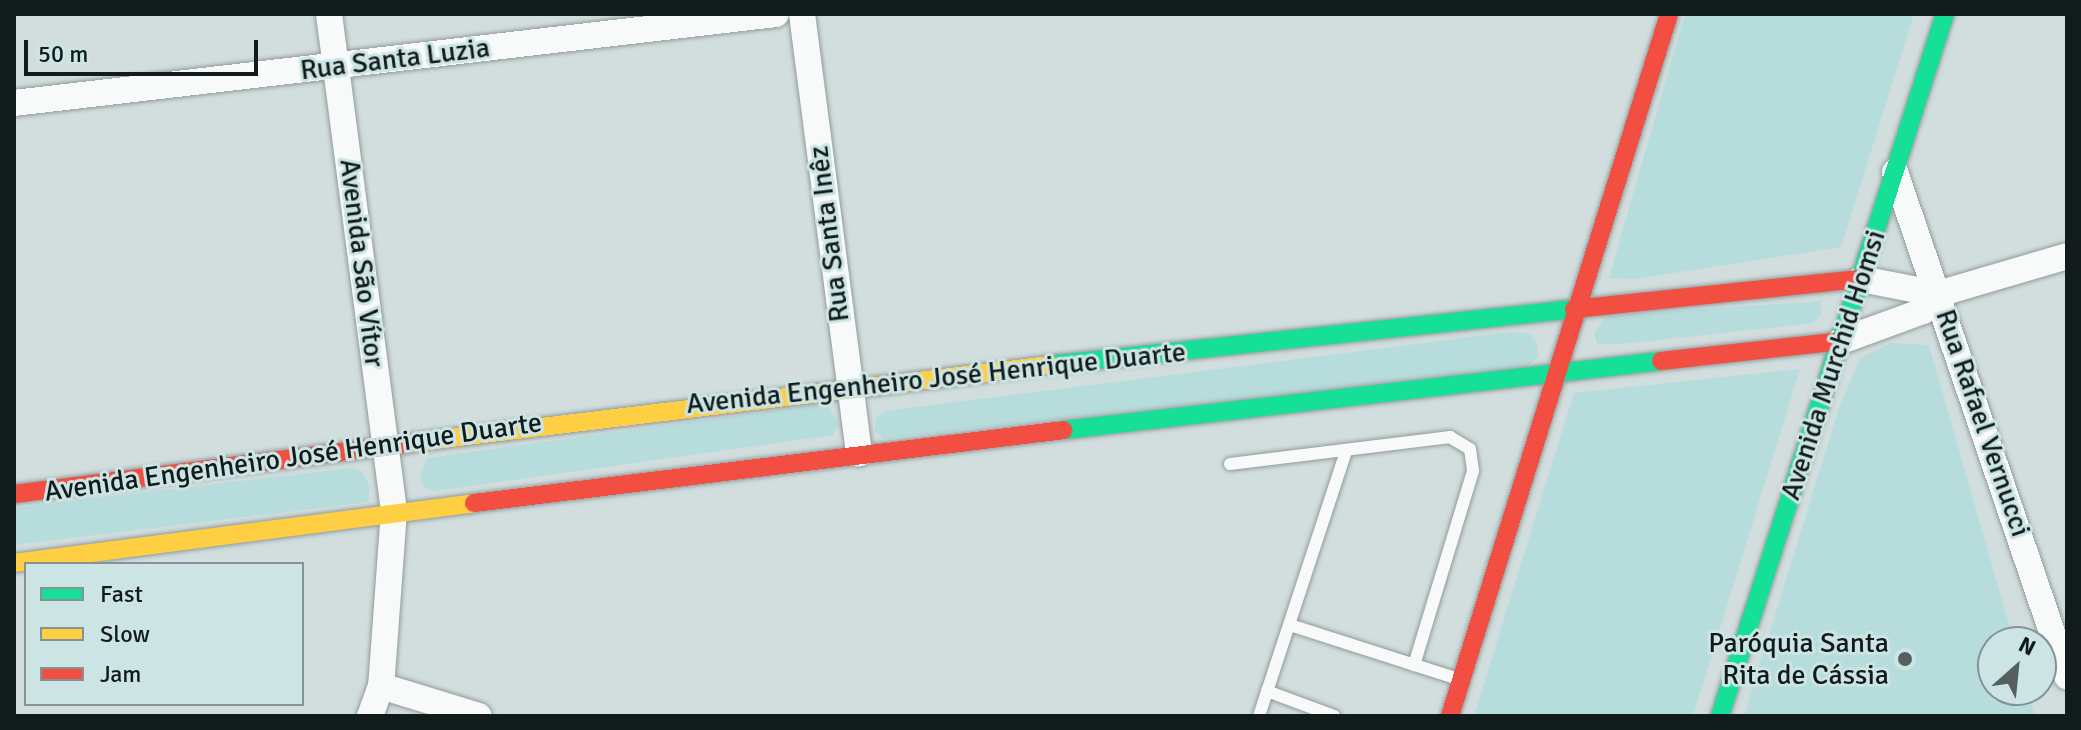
<!DOCTYPE html>
<html>
<head>
<meta charset="utf-8">
<style>
	body { margin:0 }
	#map { position:relative; width:2081px; height:730px; overflow:hidden; background:#d2dede; font-family:Signika,sans-serif }
	div>[style] { position:absolute }
	.green>* { inset:0; background:#b6dcdb }
	.roads { filter:drop-shadow(0 0 2px #929b9b) drop-shadow(0 0 2px #929b9b) }
	.lane>* { height:12px; margin:-6px; padding:0 6px; transform-origin:6px; border-radius:6px; background:#f8fafa }
	.street>* { height:26px; margin:-13px; padding:0 13px; transform-origin:13px; border-radius:13px; background:#f8fafa }
	.fast>* { height:18px; margin:-9px; padding:0 9px; transform-origin:9px; border-radius:9px; background:#16e098 }
	.slow>* { height:18px; margin:-9px; padding:0 9px; transform-origin:9px; border-radius:9px; background:#ffcf43 }
	.jam>* { height:18px; margin:-9px; padding:0 9px; transform-origin:9px; border-radius:9px; background:#f24e42 }
	.dots>* { width:22px; height:22px; translate:-50% -50%; box-sizing:border-box; border:4px solid #cce4e3; border-radius:50% }
	span { translate:-50% -50%; white-space:nowrap; text-align:center; line-height:1.15; -webkit-text-stroke:6px #cce4e3; paint-order:stroke }
	.street-label { font-size:28px; color:#121b1b }
	.poi-label { font-size:28px; color:#121b1b }
	.right { translate:-100% -50%; text-align:right }
	.frame { position:absolute; inset:0; border:16px solid #121b1b; pointer-events:none }
	.legend { position:absolute; left:24px; top:562px; width:280px; height:144px; box-sizing:border-box; background:#cce4e3; border:2px solid #829493; margin:0; padding:10px 14px; list-style:none; font-size:24px; color:#121b1b }
	.legend li { display:flex; align-items:center; gap:16px; height:40px }
	.legend b { width:40px; border:2px solid #829493 }
	.north { position:absolute; left:1977px; top:626px; width:80px; height:80px; box-sizing:border-box; background:#cce4e3; border:2px solid #829493; border-radius:50%; rotate:27deg; font-size:22px; font-weight:700; line-height:32px; text-align:center; color:#121b1b }
	.north::after { content:''; display:block; margin:auto; width:28px; height:36px; background:#555f5f; clip-path:polygon(50% 0,100% 100%,50% 72%,0 100%) }
	.scale { position:absolute; left:24px; top:40px; width:234px; height:36px; box-sizing:border-box; border:4px solid #121b1b; border-top:0; padding-left:10px; font-size:24px; line-height:28px; white-space:nowrap; color:#121b1b; -webkit-text-stroke:6px #cce4e3; paint-order:stroke }
</style>
</head>
<body>
<div id="map">
	<div class="green">
		<div style="clip-path:polygon(1685px 14px,1914px 14px,1841px 247px,1635px 279px,1609px 278px)"></div>
		<div style="clip-path:polygon(1821px 301px,1821px 314px,1813px 323px,1622px 344px,1597px 344px,1594px 333px,1607px 316px)"></div>
		<div style="clip-path:polygon(1510px 332px,1528px 333px,1537px 343px,1538px 357px,1527px 366px,884px 439px,875px 431px,876px 418px,886px 411px)"></div>
		<div style="clip-path:polygon(1891px 343px,1929px 345px,2014px 642px,1993px 642px,1993px 690px,2027px 690px,2035px 716px,1744px 716px,1840px 405px,1860px 358px)"></div>
		<div style="clip-path:polygon(1800px 369px,1693px 716px,1474px 716px,1574px 393px)"></div>
		<div style="clip-path:polygon(827px 403px,839px 425px,833px 435px,435px 491px,425px 488px,420px 478px,427px 458px)"></div>
		<div style="clip-path:polygon(351px 468px,362px 471px,370px 487px,368px 502px,14px 545px,14px 508px)"></div>
	</div>
	<div class="roads">
		<div class="lane">
			<div style="left:1230px;top:464px;width:222px;rotate:-7deg"></div>
			<div style="left:1450px;top:437px;width:23px;rotate:31deg"></div>
			<div style="left:1470px;top:449px;width:22px;rotate:82deg"></div>
			<div style="left:1473px;top:471px;width:203px;rotate:106.9deg"></div>
			<div style="left:1290px;top:625px;width:176px;rotate:17.8deg"></div>
			<div style="left:1267px;top:691px;width:72px;rotate:20.5deg"></div>
			<div style="left:1259px;top:716px;width:279px;rotate:-71.8deg"></div>
		</div>
		<div class="street">
			<div style="left:329px;top:14px;width:501px;rotate:82.55deg"></div>
			<div style="left:394px;top:511px;width:175px;rotate:94.2deg"></div>
			<div style="left:381px;top:686px;width:32px;rotate:110deg"></div>
			<div style="left:802px;top:14px;width:443px;rotate:82.6deg"></div>
			<div style="left:14px;top:103px;width:767px;rotate:-6.66deg"></div>
			<div style="left:1895px;top:172px;width:533px;rotate:71.16deg"></div>
			<div style="left:1861px;top:279px;width:78px;rotate:11deg"></div>
			<div style="left:1938px;top:294px;width:134px;rotate:-16.4deg"></div>
			<div style="left:1841px;top:341px;width:87px;rotate:-20.1deg"></div>
			<div style="left:1923px;top:311px;width:23px;rotate:-49deg"></div>
			<div style="left:381px;top:686px;width:102px;rotate:17deg"></div>
		</div>
		<div class="fast">
			<div style="left:1049px;top:365px;width:528px;rotate:-6.09deg"></div>
			<div style="left:1064px;top:430px;width:601px;rotate:-6.59deg"></div>
			<div style="left:1720px;top:716px;width:737px;rotate:-72.23deg"></div>
		</div>
		<div class="slow">
			<div style="left:410px;top:443px;width:644px;rotate:-6.96deg"></div>
			<div style="left:14px;top:563px;width:464px;rotate:-7.4deg"></div>
		</div>
		<div class="jam">
			<div style="left:1574px;top:309px;width:289px;rotate:-6deg"></div>
			<div style="left:1661px;top:361px;width:181px;rotate:-6.3deg"></div>
			<div style="left:14px;top:494px;width:399px;rotate:-7.3deg"></div>
			<div style="left:474px;top:503px;width:594px;rotate:-7.05deg"></div>
			<div style="left:1450px;top:716px;width:735px;rotate:-72.67deg"></div>
		</div>
	</div>
	<div class="dots">
		<div style="left:1905px;top:659px;background:#555f5f"></div>
	</div>
	<div class="street-label">
		<span style="left:395px;top:59px;rotate:-7deg">Rua Santa Luzia</span>
		<span style="left:829px;top:234px;rotate:-97deg">Rua Santa Inêz</span>
		<span style="left:362px;top:263px;rotate:83deg">Avenida São Vítor</span>
		<span style="left:1833px;top:365px;rotate:-72deg">Avenida Murchid Homsi</span>
		<span style="left:936px;top:378px;rotate:-6deg">Avenida Engenheiro José Henrique Duarte</span>
		<span style="left:1983px;top:423px;rotate:71deg">Rua Rafael Vernucci</span>
		<span style="left:293px;top:457px;rotate:-8deg">Avenida Engenheiro José Henrique Duarte</span>
	</div>
	<div class="poi-label">
		<span class="right" style="left:1889px;top:659px">Paróquia Santa<br>Rita de Cássia</span>
	</div>
	<div class="frame"></div>
	<ul class="legend">
	<li><b style="height:10px;background:#16e098"></b>Fast</li>
	<li><b style="height:10px;background:#ffcf43"></b>Slow</li>
	<li><b style="height:10px;background:#f24e42"></b>Jam</li>
	</ul>
	<div class="north">N</div>
	<div class="scale">50 m</div>
</div>
</body>
</html>
